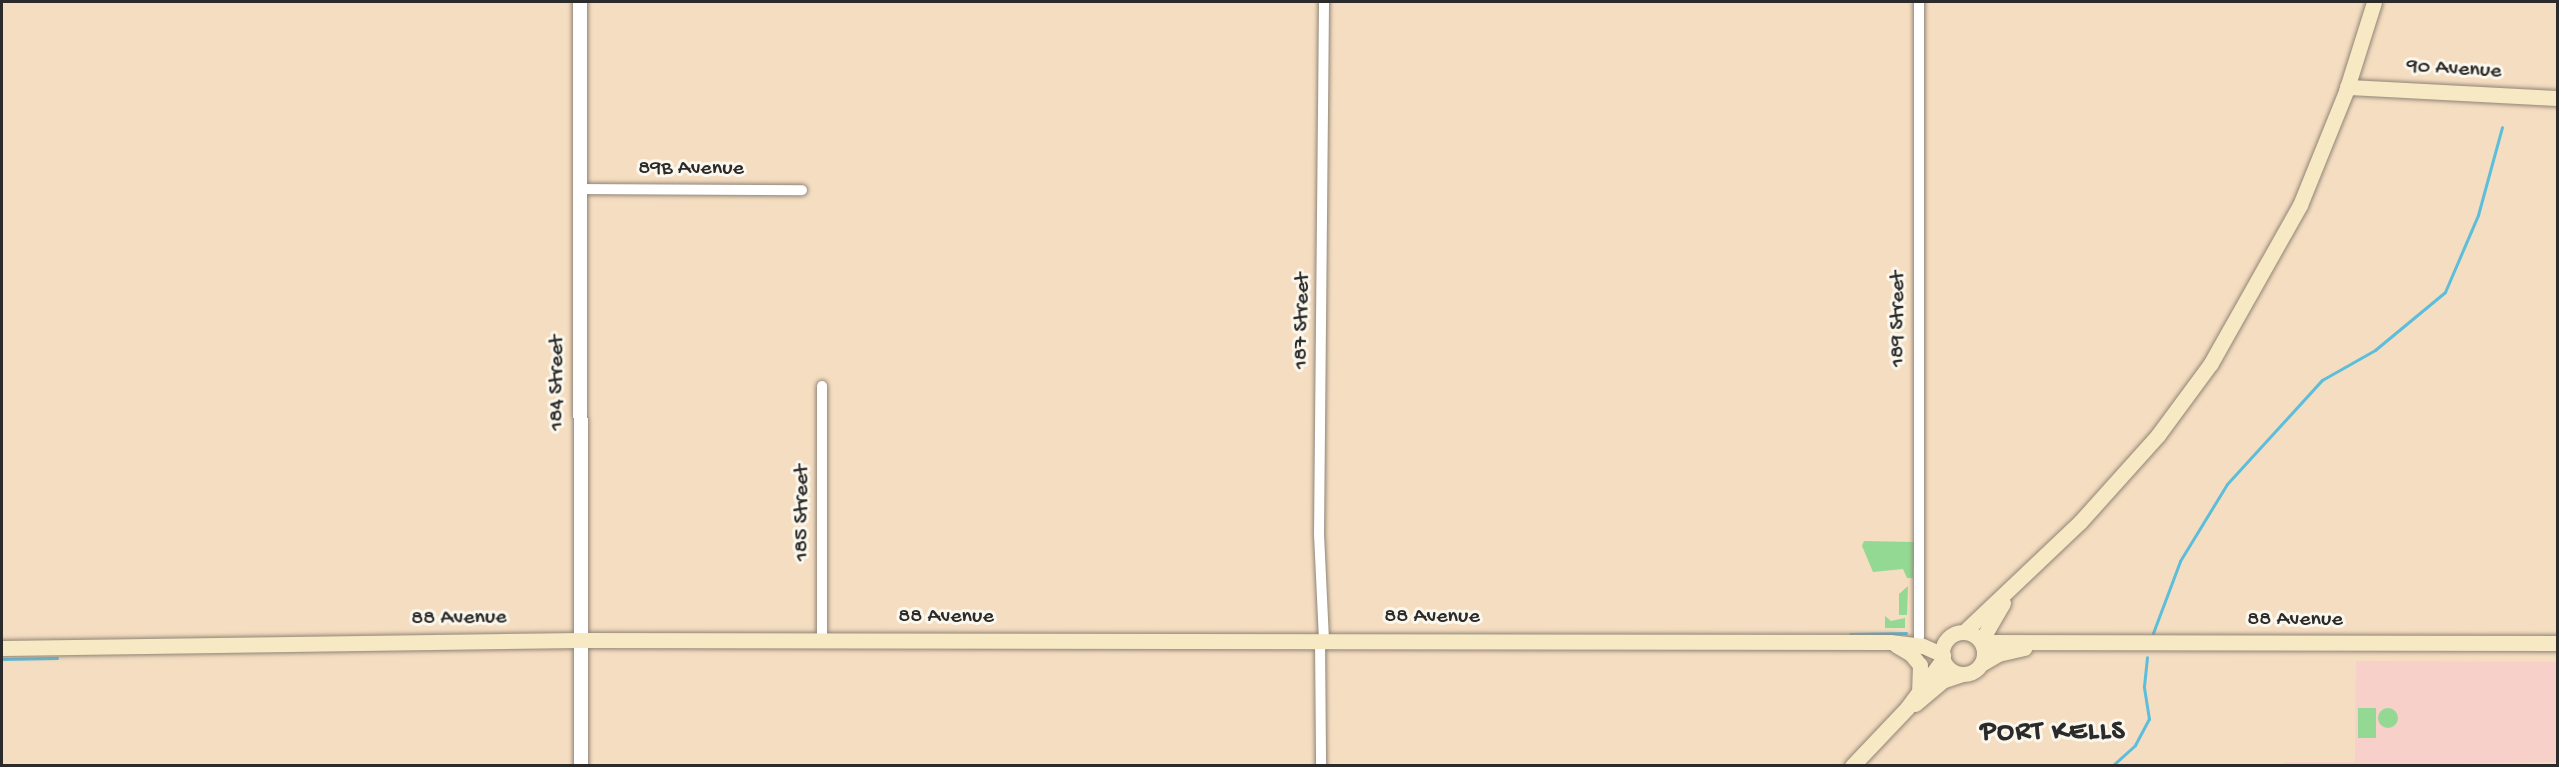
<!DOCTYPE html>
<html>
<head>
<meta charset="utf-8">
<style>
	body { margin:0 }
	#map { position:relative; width:2559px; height:767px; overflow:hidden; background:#f5ddc1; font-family:"Gochi Hand",sans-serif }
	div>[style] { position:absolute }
	.built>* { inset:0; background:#f7d0ca }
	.green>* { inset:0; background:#93d993; transform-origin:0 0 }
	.round { border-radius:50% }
	.stream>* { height:3px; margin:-1.5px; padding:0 1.5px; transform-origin:1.5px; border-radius:1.5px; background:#5cbedb }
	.roads { filter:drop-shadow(0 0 2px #908476) drop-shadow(0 0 2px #908476) }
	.minor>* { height:10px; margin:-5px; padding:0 5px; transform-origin:5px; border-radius:5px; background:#fff }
	.tertiary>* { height:14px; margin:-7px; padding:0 7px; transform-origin:7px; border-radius:7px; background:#fff }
	.secondary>* { height:15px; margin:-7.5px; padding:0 7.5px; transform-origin:7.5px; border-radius:7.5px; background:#f6e9c3 }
	.secondary>.ring { margin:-7.5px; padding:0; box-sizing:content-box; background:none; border:15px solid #f6e9c3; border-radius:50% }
	span { translate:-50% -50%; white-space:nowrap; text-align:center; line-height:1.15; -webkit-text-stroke:6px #fbf7ec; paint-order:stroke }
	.street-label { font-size:22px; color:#2b2b2b }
	.district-label { font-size:28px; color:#2b2b2b; font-weight:700; letter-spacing:1.5px }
	.frame { position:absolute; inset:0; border:3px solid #2b2b2b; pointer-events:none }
</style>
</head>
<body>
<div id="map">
	<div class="built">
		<div style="clip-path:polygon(2356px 661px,2557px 662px,2557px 762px,2284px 766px,2284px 762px,2355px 762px)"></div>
	</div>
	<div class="green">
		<div style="clip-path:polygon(1864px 541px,1914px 542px,1913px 578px,1907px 578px,1903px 569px,1873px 572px,1862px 546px)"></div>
		<div style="clip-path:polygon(1908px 586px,1907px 615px,1899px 615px,1899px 594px)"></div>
		<div style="clip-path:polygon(1885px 616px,1891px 621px,1905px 618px,1905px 628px,1885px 628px)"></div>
		<div style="left:2358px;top:708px;width:18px;height:30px"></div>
		<div class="round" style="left:2378px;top:708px;width:20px;height:20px"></div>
	</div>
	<div class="stream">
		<div style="left:2153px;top:633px;width:77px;rotate:-69.4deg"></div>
		<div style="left:2180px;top:561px;width:90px;rotate:-58.6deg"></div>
		<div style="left:2227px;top:484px;width:141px;rotate:-47.6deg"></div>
		<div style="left:2322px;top:380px;width:61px;rotate:-29.5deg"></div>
		<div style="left:2375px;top:350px;width:91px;rotate:-39.6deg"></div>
		<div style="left:2445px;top:292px;width:84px;rotate:-66.8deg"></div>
		<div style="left:2478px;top:215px;width:91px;rotate:-74.7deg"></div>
		<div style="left:1850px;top:634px;width:56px;rotate:-1deg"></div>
		<div style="left:2px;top:659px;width:55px;rotate:-1deg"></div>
		<div style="left:2112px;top:766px;width:31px;rotate:-42deg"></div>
		<div style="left:2135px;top:745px;width:30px;rotate:-62deg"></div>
		<div style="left:2149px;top:719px;width:33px;rotate:-99deg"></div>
		<div style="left:2144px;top:686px;width:29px;rotate:-84deg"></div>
	</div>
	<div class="roads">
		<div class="minor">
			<div style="left:1919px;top:2px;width:635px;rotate:90deg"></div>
			<div style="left:579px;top:189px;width:223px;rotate:0.3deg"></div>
			<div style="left:822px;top:386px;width:254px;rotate:90deg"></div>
			<div style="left:1320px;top:640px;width:126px;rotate:89.5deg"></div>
			<div style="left:1324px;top:640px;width:105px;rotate:-92.7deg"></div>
			<div style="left:1319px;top:535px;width:533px;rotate:-89.46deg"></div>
		</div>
		<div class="tertiary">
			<div style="left:580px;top:2px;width:764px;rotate:89.93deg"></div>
		</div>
		<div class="secondary">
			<div style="left:2347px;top:87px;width:211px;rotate:3deg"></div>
			<div style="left:1964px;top:632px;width:160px;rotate:-43.5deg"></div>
			<div style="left:2080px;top:522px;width:117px;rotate:-48.1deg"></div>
			<div style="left:2158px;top:435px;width:89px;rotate:-53.6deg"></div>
			<div style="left:2211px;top:363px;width:181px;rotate:-60.6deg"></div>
			<div style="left:2300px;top:205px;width:123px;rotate:-68deg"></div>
			<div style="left:2346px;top:91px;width:93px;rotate:-72.5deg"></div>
			<div class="ring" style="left:1942px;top:632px;width:27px;height:27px"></div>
			<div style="left:1981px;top:641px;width:44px;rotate:-59.9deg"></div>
			<div style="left:1982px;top:642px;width:576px;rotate:0.1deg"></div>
			<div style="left:1896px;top:645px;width:17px;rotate:31deg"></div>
			<div style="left:1911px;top:654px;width:14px;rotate:51deg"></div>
			<div style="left:1920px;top:665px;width:23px;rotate:92deg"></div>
			<div style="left:2px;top:648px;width:577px;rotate:-0.79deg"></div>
			<div style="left:579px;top:640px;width:1311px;rotate:0.09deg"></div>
			<div style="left:1890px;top:642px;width:33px;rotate:7deg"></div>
			<div style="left:1923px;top:646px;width:22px;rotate:24deg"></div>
			<div style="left:1981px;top:664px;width:20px;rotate:-30deg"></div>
			<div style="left:1998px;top:654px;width:27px;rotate:-13deg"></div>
			<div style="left:1915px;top:704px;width:38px;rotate:-40deg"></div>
			<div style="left:1944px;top:680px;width:19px;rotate:-18deg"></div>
			<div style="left:1852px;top:766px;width:80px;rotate:-46.5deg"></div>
			<div style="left:1907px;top:708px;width:61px;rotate:-53.7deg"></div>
		</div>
	</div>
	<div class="street-label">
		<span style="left:2454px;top:70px;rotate:3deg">90 Avenue</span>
		<span style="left:691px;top:170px">89B Avenue</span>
		<span style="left:1899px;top:319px;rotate:-90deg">189 Street</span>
		<span style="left:1303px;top:321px;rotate:-89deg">187 Street</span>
		<span style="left:558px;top:383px;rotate:-90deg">184 Street</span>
		<span style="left:803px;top:513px;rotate:-90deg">185 Street</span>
		<span style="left:946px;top:618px">88 Avenue</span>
		<span style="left:1432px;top:618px">88 Avenue</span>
		<span style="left:459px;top:619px;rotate:-1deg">88 Avenue</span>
		<span style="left:2295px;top:621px">88 Avenue</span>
	</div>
	<div class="district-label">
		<span style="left:2053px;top:733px">PORT KELLS</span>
	</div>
	<div class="frame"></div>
</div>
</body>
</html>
